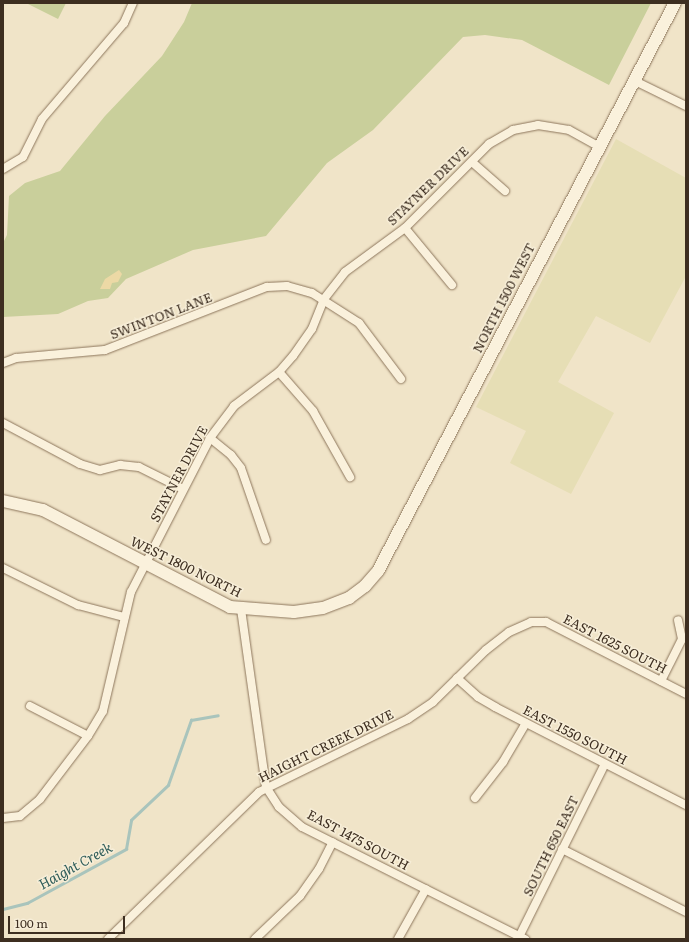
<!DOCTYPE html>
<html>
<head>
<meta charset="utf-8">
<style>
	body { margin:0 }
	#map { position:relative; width:689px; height:942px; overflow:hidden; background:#f0e4c8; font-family:Literata,serif }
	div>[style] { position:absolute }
	.farmland>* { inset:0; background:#e6deb5 }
	.green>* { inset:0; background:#c9cf9b }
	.sand>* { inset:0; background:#ecd9a5 }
	.stream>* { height:2.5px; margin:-1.25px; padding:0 1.25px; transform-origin:1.25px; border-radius:1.25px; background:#a9c4bc }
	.roads { filter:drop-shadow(0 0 1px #8d765c) drop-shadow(0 0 1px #8d765c) }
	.street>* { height:8px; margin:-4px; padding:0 4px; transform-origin:4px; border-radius:4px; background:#faf1dc }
	.secondary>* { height:12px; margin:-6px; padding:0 6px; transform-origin:6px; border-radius:6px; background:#faf1dc }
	span { translate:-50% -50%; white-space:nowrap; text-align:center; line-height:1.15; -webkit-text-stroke:3px #f7eed8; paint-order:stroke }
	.street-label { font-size:13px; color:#3d2e20 }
	.water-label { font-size:14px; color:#2f5d5a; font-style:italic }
	.frame { position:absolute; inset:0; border:4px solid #3d2e20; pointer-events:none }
	.scale { position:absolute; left:8px; top:916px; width:117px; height:18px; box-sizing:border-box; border:2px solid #3d2e20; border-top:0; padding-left:5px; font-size:12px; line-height:14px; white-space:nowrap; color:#3d2e20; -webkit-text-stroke:3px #f7eed8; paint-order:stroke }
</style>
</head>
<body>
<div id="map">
	<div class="farmland">
		<div style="clip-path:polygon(616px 139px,686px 178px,686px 276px,650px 343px,596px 316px,558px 382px,614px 413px,571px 494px,510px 463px,526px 431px,476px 407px)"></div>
	</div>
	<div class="green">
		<div style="clip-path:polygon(3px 3px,66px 3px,58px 19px,28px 4px)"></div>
		<div style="clip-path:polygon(192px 3px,651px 3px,609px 85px,522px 40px,485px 35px,463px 37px,373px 130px,327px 163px,266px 236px,193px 250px,126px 279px,108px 298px,88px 301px,58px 314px,3px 317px,3px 243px,7px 235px,9px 196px,25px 183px,60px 171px,105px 116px,162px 56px,184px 22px)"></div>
	</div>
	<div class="sand">
		<div style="clip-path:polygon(119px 270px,122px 274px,118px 282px,112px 283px,110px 289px,100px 289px,105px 279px)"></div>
	</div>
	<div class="stream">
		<div style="left:3px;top:909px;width:25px;rotate:-14deg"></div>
		<div style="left:27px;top:903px;width:113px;rotate:-28.6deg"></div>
		<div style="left:126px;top:849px;width:29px;rotate:-80deg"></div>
		<div style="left:131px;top:820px;width:51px;rotate:-43.4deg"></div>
		<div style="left:168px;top:785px;width:69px;rotate:-70.5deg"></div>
		<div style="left:191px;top:720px;width:27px;rotate:-10deg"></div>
	</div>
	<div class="roads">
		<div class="street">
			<div style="left:635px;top:81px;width:57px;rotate:26.1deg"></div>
			<div style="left:472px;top:162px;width:44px;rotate:41.3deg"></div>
			<div style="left:3px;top:169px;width:23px;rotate:-31deg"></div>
			<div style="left:23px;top:157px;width:42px;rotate:-63.4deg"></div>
			<div style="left:42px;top:119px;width:126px;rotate:-49.5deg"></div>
			<div style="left:124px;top:23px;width:22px;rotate:-66deg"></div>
			<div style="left:405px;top:228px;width:74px;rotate:50.5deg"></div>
			<div style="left:3px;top:363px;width:14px;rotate:-21deg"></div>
			<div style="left:16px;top:358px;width:89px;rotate:-5.1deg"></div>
			<div style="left:105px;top:350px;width:174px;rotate:-21.3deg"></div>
			<div style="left:267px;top:287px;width:20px;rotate:-3deg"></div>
			<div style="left:287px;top:286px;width:26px;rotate:16deg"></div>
			<div style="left:312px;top:293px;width:56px;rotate:32.6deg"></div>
			<div style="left:359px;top:323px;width:70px;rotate:53.1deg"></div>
			<div style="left:279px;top:372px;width:52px;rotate:48.9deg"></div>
			<div style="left:313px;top:411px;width:76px;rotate:60.7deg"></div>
			<div style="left:3px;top:423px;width:87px;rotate:28deg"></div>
			<div style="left:80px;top:464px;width:21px;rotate:17deg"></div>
			<div style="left:100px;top:470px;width:21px;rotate:-14deg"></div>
			<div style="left:120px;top:465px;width:19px;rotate:6deg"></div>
			<div style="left:139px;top:467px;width:49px;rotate:26.6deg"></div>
			<div style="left:210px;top:438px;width:27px;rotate:39deg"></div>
			<div style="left:231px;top:455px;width:16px;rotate:52deg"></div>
			<div style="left:241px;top:468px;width:76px;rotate:70.9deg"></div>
			<div style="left:3px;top:568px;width:84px;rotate:26.3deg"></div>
			<div style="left:78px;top:605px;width:48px;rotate:14.6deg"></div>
			<div style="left:241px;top:609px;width:180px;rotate:82deg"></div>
			<div style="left:266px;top:787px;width:24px;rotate:57deg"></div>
			<div style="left:279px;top:807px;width:30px;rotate:41deg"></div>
			<div style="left:302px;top:827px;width:250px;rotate:26.7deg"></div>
			<div style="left:457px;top:678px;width:28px;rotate:42deg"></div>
			<div style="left:478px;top:697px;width:20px;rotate:30deg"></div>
			<div style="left:495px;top:707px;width:215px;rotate:27.2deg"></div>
			<div style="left:661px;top:681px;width:47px;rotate:-63.4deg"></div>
			<div style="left:682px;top:639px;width:19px;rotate:-102deg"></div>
			<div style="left:30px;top:706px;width:65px;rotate:27.3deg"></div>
			<div style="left:475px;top:798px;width:46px;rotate:-52.1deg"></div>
			<div style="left:503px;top:762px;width:45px;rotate:-59.5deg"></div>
			<div style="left:3px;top:818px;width:17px;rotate:-7deg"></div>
			<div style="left:20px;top:816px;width:26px;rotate:-40deg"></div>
			<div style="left:40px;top:799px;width:79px;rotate:-52.7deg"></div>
			<div style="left:88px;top:736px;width:29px;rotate:-59deg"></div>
			<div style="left:103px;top:711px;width:122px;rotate:-76.8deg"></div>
			<div style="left:131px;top:592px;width:173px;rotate:-62.8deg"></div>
			<div style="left:210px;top:438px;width:40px;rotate:-53deg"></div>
			<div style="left:234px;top:406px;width:56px;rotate:-37.1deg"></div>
			<div style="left:279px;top:372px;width:21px;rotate:-49deg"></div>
			<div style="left:293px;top:356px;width:33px;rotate:-55deg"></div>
			<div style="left:312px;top:329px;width:32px;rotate:-68deg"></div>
			<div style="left:324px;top:299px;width:34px;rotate:-52deg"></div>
			<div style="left:345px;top:272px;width:74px;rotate:-36.3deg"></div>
			<div style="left:405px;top:228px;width:119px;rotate:-45deg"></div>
			<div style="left:489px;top:144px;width:28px;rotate:-30deg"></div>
			<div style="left:513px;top:130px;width:25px;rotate:-11deg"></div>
			<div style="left:538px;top:125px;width:31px;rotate:9deg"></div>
			<div style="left:569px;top:130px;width:33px;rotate:29deg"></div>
			<div style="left:562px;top:849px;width:139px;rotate:26.9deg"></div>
			<div style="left:108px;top:939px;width:211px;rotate:-44.2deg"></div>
			<div style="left:259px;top:792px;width:166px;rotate:-26.1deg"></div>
			<div style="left:408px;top:719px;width:30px;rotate:-34deg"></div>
			<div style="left:433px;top:702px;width:74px;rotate:-44.5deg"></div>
			<div style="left:486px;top:650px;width:29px;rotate:-38deg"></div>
			<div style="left:509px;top:632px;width:24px;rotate:-24deg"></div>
			<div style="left:531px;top:622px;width:15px"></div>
			<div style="left:546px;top:622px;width:157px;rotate:27.2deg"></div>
			<div style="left:255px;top:939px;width:62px;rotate:-43.7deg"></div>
			<div style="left:300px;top:896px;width:33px;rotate:-55deg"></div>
			<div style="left:319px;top:869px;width:30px;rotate:-63deg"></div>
			<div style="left:398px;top:939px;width:57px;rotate:-60.8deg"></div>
			<div style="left:518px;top:939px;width:195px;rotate:-63.6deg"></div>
		</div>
		<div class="secondary">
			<div style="left:3px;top:501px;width:41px;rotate:12.7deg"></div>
			<div style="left:43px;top:510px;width:211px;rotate:27.4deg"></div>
			<div style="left:230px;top:607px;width:64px;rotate:4.5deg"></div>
			<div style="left:294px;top:612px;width:29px;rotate:-8deg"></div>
			<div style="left:323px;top:608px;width:28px;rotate:-21deg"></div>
			<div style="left:349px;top:598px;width:20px;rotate:-37deg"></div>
			<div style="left:365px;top:586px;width:20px;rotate:-49deg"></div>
			<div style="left:378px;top:571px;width:641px;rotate:-62.4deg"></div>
		</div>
	</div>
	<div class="street-label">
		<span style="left:428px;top:186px;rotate:-44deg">STAYNER DRIVE</span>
		<span style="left:504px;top:298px;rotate:-63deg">NORTH 1500 WEST</span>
		<span style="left:161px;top:316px;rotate:-21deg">SWINTON LANE</span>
		<span style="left:179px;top:474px;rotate:-62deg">STAYNER DRIVE</span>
		<span style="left:186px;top:567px;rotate:26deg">WEST 1800 NORTH</span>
		<span style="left:615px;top:644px;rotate:27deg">EAST 1625 SOUTH</span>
		<span style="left:575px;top:735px;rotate:27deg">EAST 1550 SOUTH</span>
		<span style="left:326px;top:746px;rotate:-26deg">HAIGHT CREEK DRIVE</span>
		<span style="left:358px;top:840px;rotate:28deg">EAST 1475 SOUTH</span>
		<span style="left:551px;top:846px;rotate:-64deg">SOUTH 650 EAST</span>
	</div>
	<div class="water-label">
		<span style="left:75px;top:865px;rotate:-29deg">Haight Creek</span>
	</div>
	<div class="frame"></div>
	<div class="scale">100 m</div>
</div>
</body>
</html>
